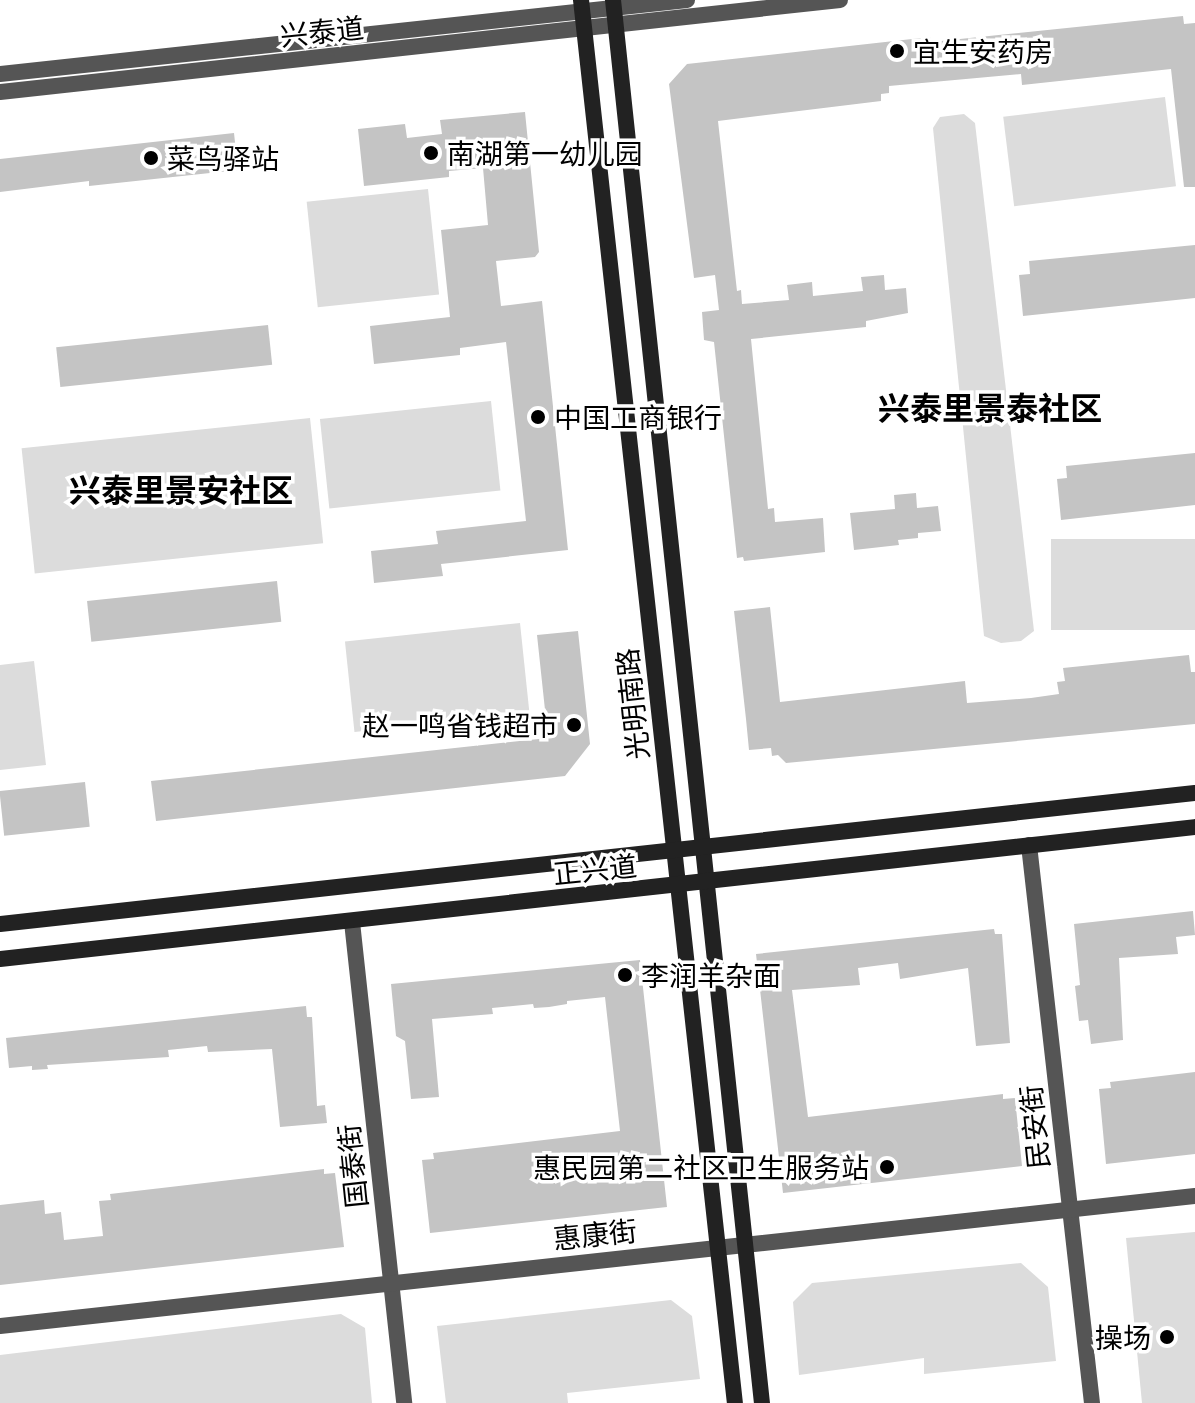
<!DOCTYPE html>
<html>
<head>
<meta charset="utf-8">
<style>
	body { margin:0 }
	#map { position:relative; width:1195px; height:1403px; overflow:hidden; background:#fff; font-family:"Noto Sans","Noto Sans SC",sans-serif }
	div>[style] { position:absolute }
	.green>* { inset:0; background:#dcdcdc; transform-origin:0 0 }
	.building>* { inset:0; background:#c4c4c4; transform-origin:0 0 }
	.minor>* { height:16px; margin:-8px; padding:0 8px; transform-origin:8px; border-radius:8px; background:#555 }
	.tertiary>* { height:16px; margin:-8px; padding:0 8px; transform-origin:8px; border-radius:8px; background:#555 }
	.secondary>* { height:16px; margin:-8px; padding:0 8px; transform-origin:8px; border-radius:8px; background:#222 }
	.dots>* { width:22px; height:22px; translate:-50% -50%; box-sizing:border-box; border:4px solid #fff; border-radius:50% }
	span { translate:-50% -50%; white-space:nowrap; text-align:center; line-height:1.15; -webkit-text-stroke:7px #fff; paint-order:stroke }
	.street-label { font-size:28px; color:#000 }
	.poi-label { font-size:28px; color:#000 }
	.left { translate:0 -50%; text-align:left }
	.right { translate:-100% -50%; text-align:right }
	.quarter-label { font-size:32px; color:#000; font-weight:700 }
</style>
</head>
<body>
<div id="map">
	<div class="green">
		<div style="left:1165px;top:97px;width:90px;height:163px;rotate:83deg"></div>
		<div style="clip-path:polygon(964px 114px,975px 123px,1034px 631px,1021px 641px,1001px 643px,984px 636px,933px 128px,940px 117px)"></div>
		<div style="left:428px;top:189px;width:106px;height:122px;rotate:84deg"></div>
		<div style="left:491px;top:401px;width:90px;height:172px;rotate:84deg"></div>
		<div style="left:310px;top:418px;width:126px;height:290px;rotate:84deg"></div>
		<div style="left:1195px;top:539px;width:91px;height:144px;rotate:90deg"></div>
		<div style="left:520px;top:623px;width:91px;height:176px;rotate:84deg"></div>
		<div style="clip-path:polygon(34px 661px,46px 765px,0 770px,0 665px)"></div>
		<div style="clip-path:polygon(1195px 1232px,1195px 1403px,1142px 1403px,1126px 1238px)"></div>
		<div style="clip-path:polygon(1021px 1263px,1048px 1287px,1056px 1361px,924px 1374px,924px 1358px,799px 1375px,793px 1302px,812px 1283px)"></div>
		<div style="clip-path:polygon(671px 1300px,692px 1316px,700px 1379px,567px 1393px,568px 1403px,446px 1403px,437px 1326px)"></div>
		<div style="clip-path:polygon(341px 1314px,365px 1328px,372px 1403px,0 1403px,0 1355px)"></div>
	</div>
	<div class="building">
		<div style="clip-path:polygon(1183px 16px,1184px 24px,1195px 23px,1195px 187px,1184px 187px,1171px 69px,1022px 85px,1021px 74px,889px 86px,889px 93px,881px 94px,881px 101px,718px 121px,737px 291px,741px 290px,742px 304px,789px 300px,787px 285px,812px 282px,813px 296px,863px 291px,861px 277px,884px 275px,885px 290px,906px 288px,908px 313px,866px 321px,866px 327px,751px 339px,768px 509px,774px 508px,775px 522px,823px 518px,825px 552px,744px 561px,743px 557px,737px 558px,714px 342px,704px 340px,702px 312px,719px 310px,715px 275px,694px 278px,669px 84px,687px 64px,930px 37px,931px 42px)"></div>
		<div style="clip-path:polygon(525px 112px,539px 252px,535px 257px,496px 261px,501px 306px,542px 301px,568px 550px,441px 564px,443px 576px,374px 583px,371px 551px,438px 544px,436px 531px,526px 521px,506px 342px,460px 348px,460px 355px,374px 364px,370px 326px,450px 317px,441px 230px,488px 225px,483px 168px,449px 171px,449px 177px,364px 186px,358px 129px,405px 124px,407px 138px,442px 134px,440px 120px)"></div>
		<div style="clip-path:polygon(234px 133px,238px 170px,89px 186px,89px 181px,0 192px,0 159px)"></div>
		<div style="clip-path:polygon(1195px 245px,1195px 298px,1023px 316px,1019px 275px,1030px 274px,1029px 261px)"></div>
		<div style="left:268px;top:325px;width:40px;height:213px;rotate:84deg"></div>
		<div style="clip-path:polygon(1195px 453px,1195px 505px,1061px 520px,1057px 479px,1067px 478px,1066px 466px)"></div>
		<div style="clip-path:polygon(916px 493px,917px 508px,938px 506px,941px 531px,918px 533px,918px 538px,898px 540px,899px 545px,854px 550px,850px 513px,895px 509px,894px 495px)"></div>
		<div style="left:277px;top:581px;width:41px;height:191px;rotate:84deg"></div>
		<div style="clip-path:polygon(770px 607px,780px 702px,965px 681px,967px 703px,1031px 698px,1059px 694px,1057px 682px,1065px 681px,1063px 668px,1189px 655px,1191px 672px,1195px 672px,1195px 724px,786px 763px,778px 755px,772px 756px,771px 748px,749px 750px,746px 719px,734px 611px)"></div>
		<div style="clip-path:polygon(578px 631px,590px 744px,565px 776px,156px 821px,151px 781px,548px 738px,537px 635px)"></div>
		<div style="left:85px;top:782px;width:45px;height:86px;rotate:84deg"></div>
		<div style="clip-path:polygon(1193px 911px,1195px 935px,1176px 937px,1178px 954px,1119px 958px,1123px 1040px,1091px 1044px,1088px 1020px,1079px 1021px,1075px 986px,1080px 985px,1074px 924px)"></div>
		<div style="clip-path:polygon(994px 929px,995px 934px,1002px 934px,1010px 1043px,976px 1046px,968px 968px,900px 979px,898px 963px,858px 968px,860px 985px,792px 990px,808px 1117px,1003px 1094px,1003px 1099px,1015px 1098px,1022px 1166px,783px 1193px,756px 954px)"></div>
		<div style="clip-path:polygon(640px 960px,667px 1207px,430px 1233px,422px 1160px,434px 1159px,433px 1153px,620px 1131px,605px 997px,567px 1001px,567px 1004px,549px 1007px,534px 1008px,533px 1004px,492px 1008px,493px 1014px,432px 1019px,439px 1097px,411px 1099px,405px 1041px,396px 1036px,391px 984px)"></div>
		<div style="clip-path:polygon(306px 1006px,307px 1017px,312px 1017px,317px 1106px,325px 1105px,327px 1123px,280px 1127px,272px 1049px,208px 1052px,207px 1046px,168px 1050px,169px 1057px,47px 1065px,48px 1069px,32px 1070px,32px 1066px,9px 1068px,6px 1038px)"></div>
		<div style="clip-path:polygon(1195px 1072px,1195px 1154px,1106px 1164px,1099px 1089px,1111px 1088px,1110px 1082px)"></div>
		<div style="clip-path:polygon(324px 1169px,324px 1174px,335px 1173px,344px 1247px,0 1285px,0 1205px,44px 1200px,45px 1214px,61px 1212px,64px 1240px,103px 1236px,99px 1201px,111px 1200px,110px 1194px)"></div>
	</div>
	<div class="minor">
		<div style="left:1029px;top:845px;width:562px;rotate:83.56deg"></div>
		<div style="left:352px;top:922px;width:484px;rotate:83.8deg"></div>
		<div style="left:0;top:1326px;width:1202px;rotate:-6.21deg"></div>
	</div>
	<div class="tertiary">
		<div style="left:0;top:74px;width:691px;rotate:-6.15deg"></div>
		<div style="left:0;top:92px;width:845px;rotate:-6.25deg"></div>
	</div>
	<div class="secondary">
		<div style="left:581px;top:0;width:1411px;rotate:83.74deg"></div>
		<div style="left:613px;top:0;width:1411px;rotate:83.94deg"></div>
		<div style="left:0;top:924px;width:1202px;rotate:-6.26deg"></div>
		<div style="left:0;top:959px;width:1202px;rotate:-6.3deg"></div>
	</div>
	<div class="dots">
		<div style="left:897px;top:51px;background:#000"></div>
		<div style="left:431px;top:153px;background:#000"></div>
		<div style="left:151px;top:158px;background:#000"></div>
		<div style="left:538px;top:417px;background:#000"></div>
		<div style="left:574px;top:725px;background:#000"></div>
		<div style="left:625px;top:975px;background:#000"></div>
		<div style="left:887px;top:1167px;background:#000"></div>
		<div style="left:1167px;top:1337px;background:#000"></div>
	</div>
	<div class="street-label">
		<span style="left:322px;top:31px;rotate:-6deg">兴泰道</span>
		<span style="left:632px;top:704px;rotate:-96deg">光明南路</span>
		<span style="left:595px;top:869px;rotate:-6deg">正兴道</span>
		<span style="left:1034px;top:1127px;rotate:-96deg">民安街</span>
		<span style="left:352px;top:1166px;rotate:-96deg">国泰街</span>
		<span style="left:595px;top:1234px;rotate:-6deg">惠康街</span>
	</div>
	<div class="poi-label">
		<span class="left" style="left:913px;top:51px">宜生安药房</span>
		<span class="left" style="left:447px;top:153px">南湖第一幼儿园</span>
		<span class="left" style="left:167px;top:158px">菜鸟驿站</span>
		<span class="left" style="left:554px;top:417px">中国工商银行</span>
		<span class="right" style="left:558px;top:725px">赵一鸣省钱超市</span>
		<span class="left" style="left:641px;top:975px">李润羊杂面</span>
		<span class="right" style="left:869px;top:1167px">惠民园第二社区卫生服务站</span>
		<span class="right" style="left:1151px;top:1337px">操场</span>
	</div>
	<div class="quarter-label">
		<span style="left:990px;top:408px">兴泰里景泰社区</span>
		<span style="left:181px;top:490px">兴泰里景安社区</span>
	</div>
</div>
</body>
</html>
